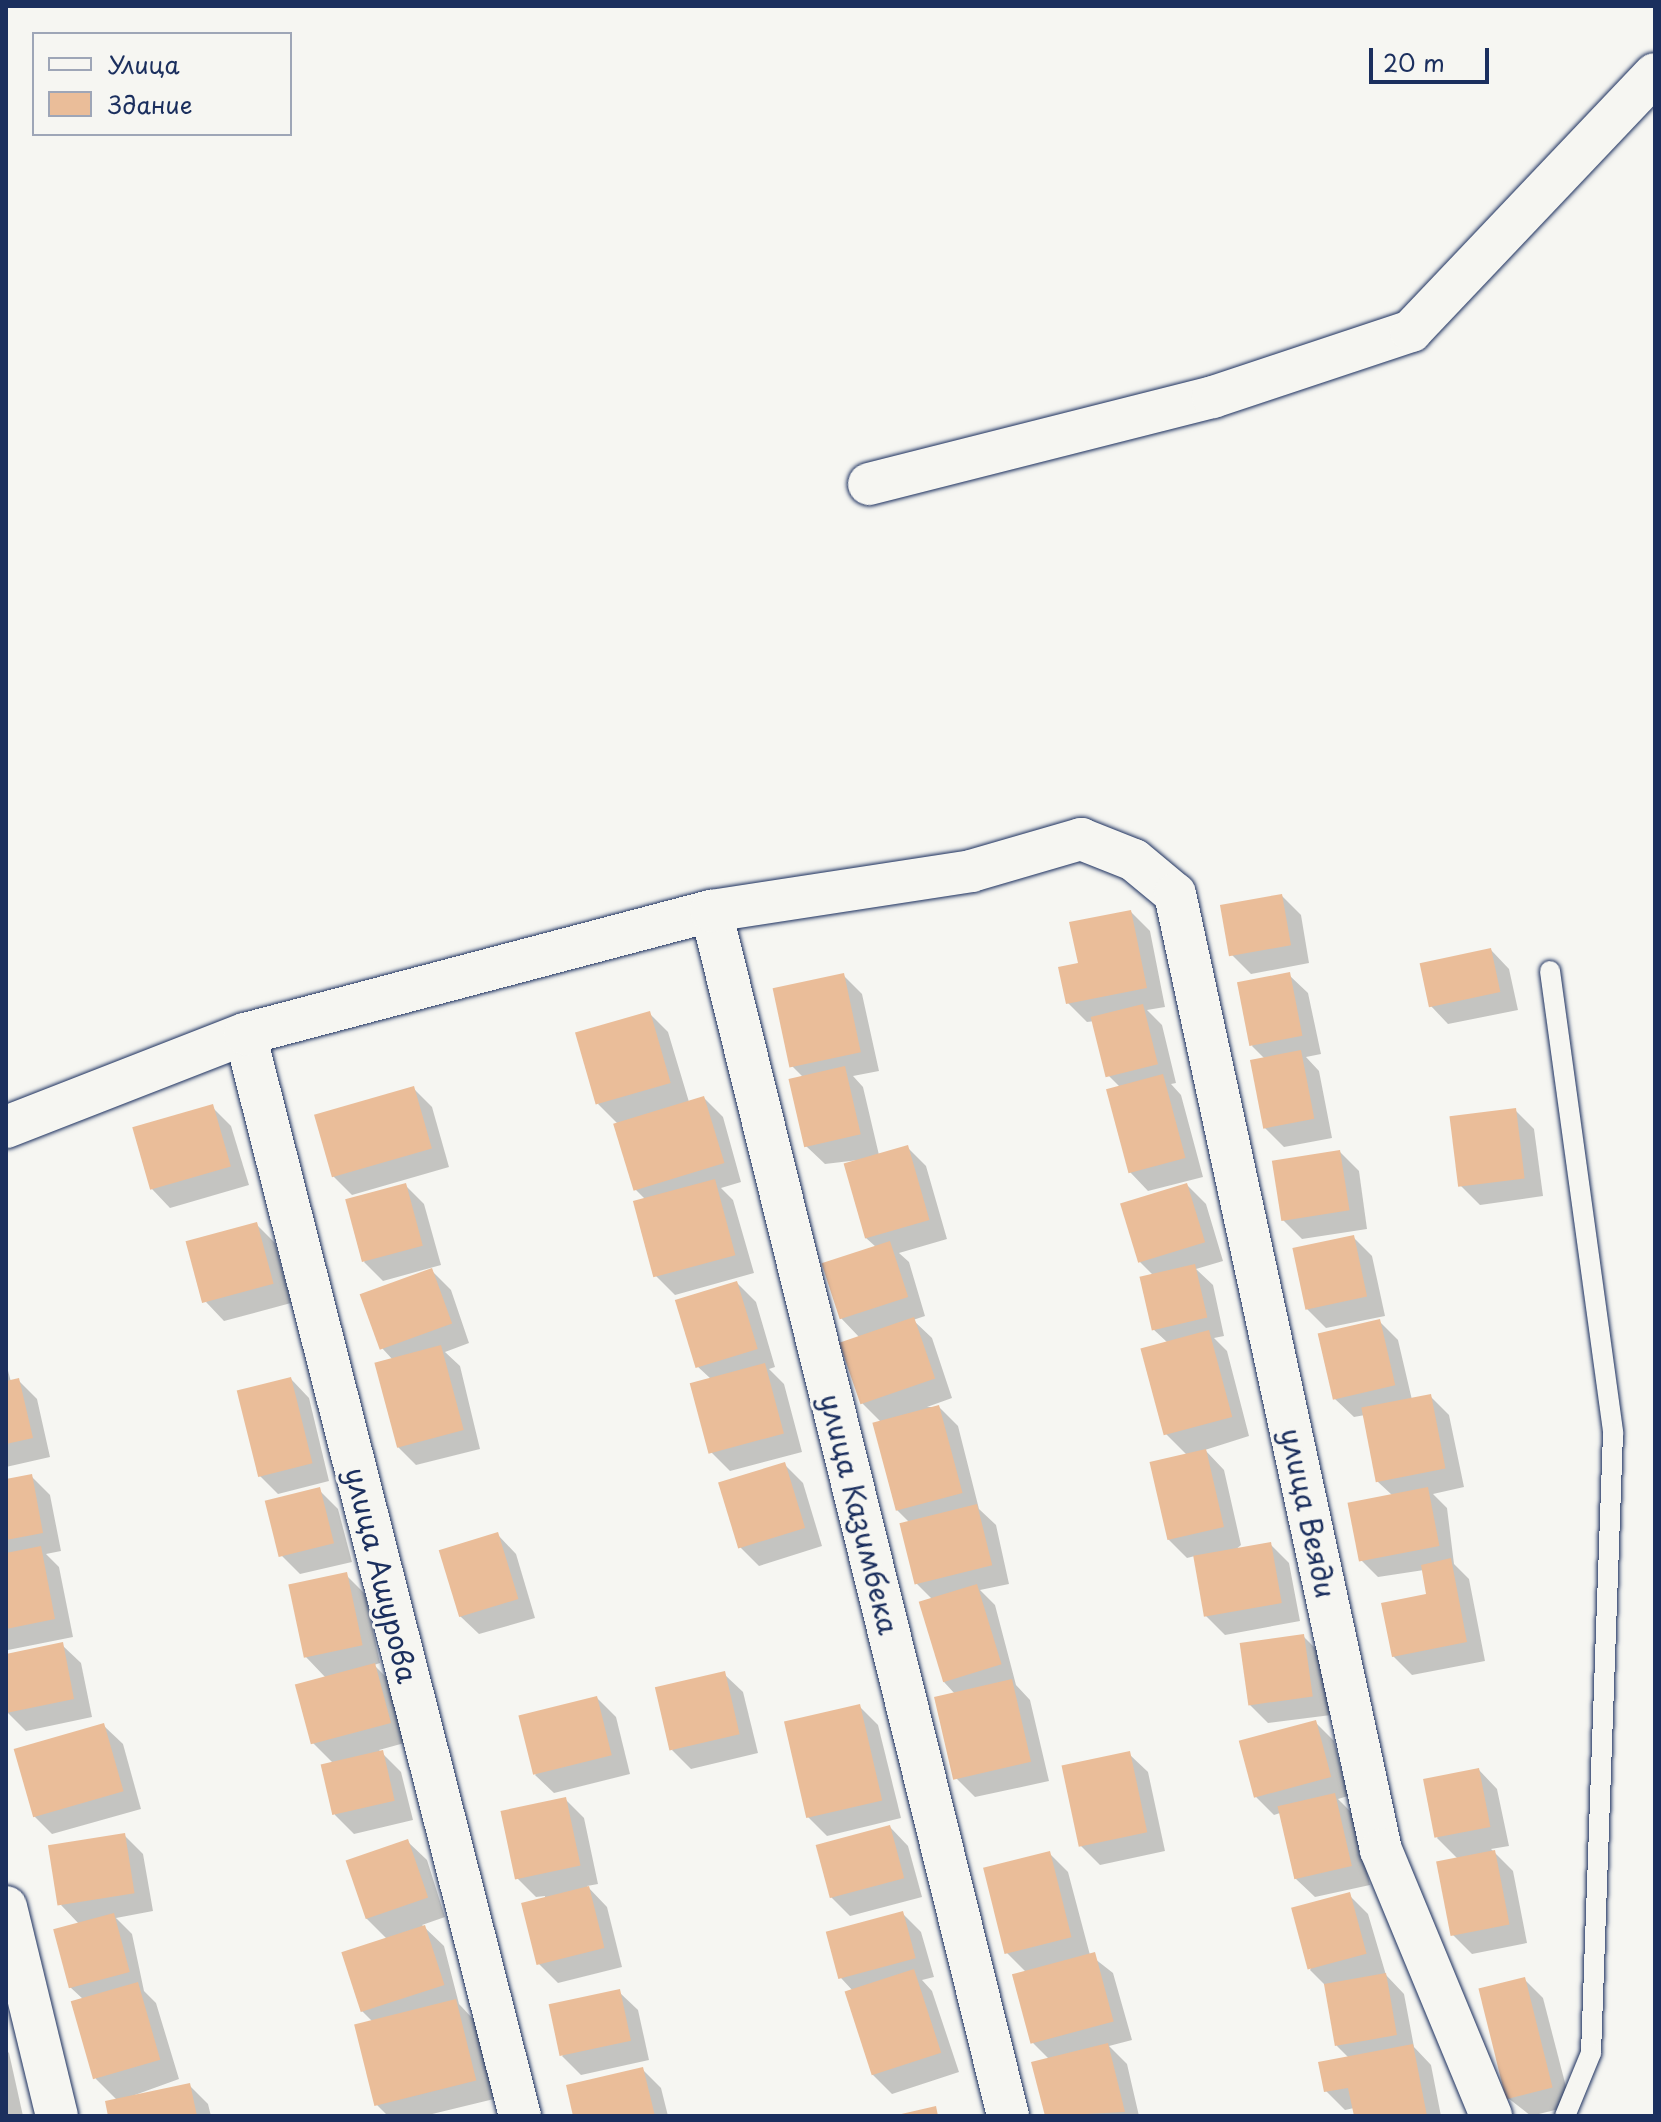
<!DOCTYPE html>
<html>
<head>
<meta charset="utf-8">
<style>
	body { margin:0 }
	#map { position:relative; width:1661px; height:2122px; overflow:hidden; background:#f6f6f2; font-family:"Playpen Sans",sans-serif }
	div>[style] { position:absolute }
	.shadow>* { inset:0; background:#0003 }
	.building>* { inset:0; background:#eabd99; transform-origin:0 0 }
	.roads { filter:drop-shadow(0 0 2px #1b2f5e) drop-shadow(0 0 2px #1b2f5e) }
	.service>* { height:20px; margin:-10px; padding:0 10px; transform-origin:10px; border-radius:10px; background:#f6f6f2 }
	.minor>* { height:42px; margin:-21px; padding:0 21px; transform-origin:21px; border-radius:21px; background:#f6f6f2 }
	span { translate:-50% -50%; white-space:nowrap; text-align:center; line-height:1.15; -webkit-text-stroke:6px #f6f6f2; paint-order:stroke }
	.street-label { font-size:28px; color:#1b2f5e }
	.frame { position:absolute; inset:0; border:8px solid #1b2f5e; pointer-events:none }
	.legend { position:absolute; left:32px; top:32px; width:260px; height:104px; box-sizing:border-box; background:#f6f6f2; border:2px solid #9ea6b7; margin:0; padding:10px 14px; list-style:none; font-size:24px; color:#1b2f5e }
	.legend li { display:flex; align-items:center; gap:16px; height:40px }
	.legend b { width:40px; border:2px solid #9ea6b7 }
	.scale { position:absolute; left:1369px; top:48px; width:120px; height:36px; box-sizing:border-box; border:4px solid #1b2f5e; border-top:0; padding-left:10px; font-size:24px; line-height:28px; white-space:nowrap; color:#1b2f5e; -webkit-text-stroke:6px #f6f6f2; paint-order:stroke }
</style>
</head>
<body>
<div id="map">
	<div class="shadow">
		<div style="clip-path:polygon(1282px 896px,1301px 915px,1309px 963px,1251px 974px,1232px 955px)"></div>
		<div style="clip-path:polygon(1131px 912px,1150px 931px,1165px 1007px,1147px 1010px,1162px 1025px,1176px 1083px,1171px 1084px,1181px 1095px,1203px 1177px,1148px 1191px,1130px 1172px,1120px 1087px,1109px 1076px,1095px 1021px,1087px 1022px,1068px 1003px,1080px 965px)"></div>
		<div style="clip-path:polygon(1491px 950px,1509px 969px,1518px 1010px,1448px 1024px,1430px 1005px)"></div>
		<div style="clip-path:polygon(843px 975px,862px 994px,879px 1071px,853px 1076px,863px 1087px,879px 1155px,907px 1147px,926px 1166px,947px 1239px,899px 1253px,909px 1262px,925px 1316px,913px 1320px,932px 1338px,952px 1398px,927px 1407px,939px 1407px,958px 1426px,979px 1509px,996px 1525px,1009px 1584px,980px 1590px,995px 1605px,1016px 1685px,1030px 1700px,1049px 1781px,975px 1797px,956px 1778px,955px 1694px,944px 1682px,932px 1599px,915px 1582px,909px 1522px,896px 1509px,881px 1422px,862px 1403px,842px 1344px,860px 1338px,840px 1317px,876px 1247px,866px 1238px,867px 1159px,825px 1164px,806px 1146px,803px 1077px,792px 1066px)"></div>
		<div style="clip-path:polygon(1289px 975px,1308px 993px,1321px 1054px,1306px 1057px,1319px 1071px,1332px 1138px,1284px 1147px,1265px 1128px,1265px 1059px,1252px 1046px)"></div>
		<div style="clip-path:polygon(649px 1013px,668px 1032px,689px 1102px,704px 1098px,723px 1117px,741px 1182px,721px 1188px,733px 1200px,754px 1273px,675px 1295px,656px 1276px,646px 1200px,634px 1188px,617px 1123px,598px 1104px)"></div>
		<div style="clip-path:polygon(413px 1088px,432px 1107px,449px 1167px,352px 1195px,333px 1176px)"></div>
		<div style="clip-path:polygon(212px 1107px,231px 1126px,249px 1185px,170px 1208px,152px 1189px)"></div>
		<div style="clip-path:polygon(1515px 1110px,1534px 1129px,1543px 1196px,1480px 1205px,1461px 1186px)"></div>
		<div style="clip-path:polygon(1340px 1152px,1359px 1171px,1367px 1229px,1302px 1239px,1283px 1220px)"></div>
		<div style="clip-path:polygon(405px 1185px,424px 1204px,441px 1265px,383px 1281px,364px 1262px)"></div>
		<div style="clip-path:polygon(1187px 1185px,1206px 1204px,1223px 1261px,1196px 1269px,1213px 1285px,1224px 1336px,1214px 1338px,1227px 1351px,1249px 1436px,1189px 1455px,1206px 1451px,1224px 1470px,1241px 1545px,1234px 1551px,1270px 1544px,1289px 1563px,1300px 1621px,1225px 1635px,1206px 1616px,1195px 1556px,1187px 1558px,1168px 1539px,1187px 1455px,1166px 1434px,1168px 1343px,1153px 1329px,1153px 1275px,1139px 1261px)"></div>
		<div style="clip-path:polygon(256px 1224px,275px 1243px,291px 1303px,224px 1321px,206px 1302px)"></div>
		<div style="clip-path:polygon(1353px 1237px,1372px 1256px,1385px 1316px,1326px 1328px,1307px 1309px)"></div>
		<div style="clip-path:polygon(432px 1271px,451px 1290px,469px 1343px,445px 1352px,460px 1366px,480px 1449px,416px 1465px,397px 1446px,393px 1360px,382px 1348px)"></div>
		<div style="clip-path:polygon(737px 1283px,756px 1302px,775px 1367px,769px 1369px,784px 1384px,802px 1452px,730px 1471px,711px 1452px,711px 1379px,697px 1366px)"></div>
		<div style="clip-path:polygon(1379px 1321px,1398px 1340px,1412px 1400px,1430px 1396px,1449px 1415px,1464px 1487px,1433px 1494px,1447px 1508px,1454px 1564px,1469px 1579px,1485px 1661px,1412px 1675px,1393px 1656px,1429px 1595px,1424px 1570px,1378px 1577px,1359px 1558px,1392px 1495px,1378px 1482px,1365px 1415px,1354px 1417px,1335px 1399px)"></div>
		<div style="clip-path:polygon(6px 1363px,11px 1382px,18px 1380px,37px 1399px,50px 1457px,6px 1467px)"></div>
		<div style="clip-path:polygon(291px 1379px,309px 1398px,329px 1481px,278px 1494px,259px 1475px)"></div>
		<div style="clip-path:polygon(784px 1464px,803px 1483px,822px 1546px,759px 1566px,740px 1547px)"></div>
		<div style="clip-path:polygon(31px 1476px,50px 1495px,61px 1551px,46px 1554px,59px 1567px,73px 1637px,8px 1650px,6px 1481px)"></div>
		<div style="clip-path:polygon(319px 1490px,338px 1509px,352px 1562px,300px 1574px,281px 1555px)"></div>
		<div style="clip-path:polygon(498px 1535px,516px 1554px,535px 1618px,479px 1634px,460px 1616px)"></div>
		<div style="clip-path:polygon(346px 1575px,365px 1594px,380px 1663px,374px 1665px,393px 1684px,408px 1742px,379px 1750px,401px 1772px,413px 1820px,354px 1834px,335px 1815px,334px 1764px,313px 1743px,326px 1678px,305px 1656px)"></div>
		<div style="clip-path:polygon(1303px 1636px,1322px 1655px,1331px 1715px,1268px 1723px,1249px 1704px)"></div>
		<div style="clip-path:polygon(62px 1645px,81px 1663px,92px 1717px,26px 1731px,7px 1712px,6px 1656px)"></div>
		<div style="clip-path:polygon(724px 1674px,743px 1692px,758px 1753px,691px 1769px,672px 1750px)"></div>
		<div style="clip-path:polygon(597px 1698px,616px 1717px,630px 1774px,554px 1793px,535px 1775px)"></div>
		<div style="clip-path:polygon(859px 1706px,878px 1725px,901px 1818px,827px 1836px,808px 1817px)"></div>
		<div style="clip-path:polygon(1315px 1722px,1334px 1741px,1348px 1796px,1338px 1799px,1353px 1814px,1370px 1885px,1315px 1897px,1296px 1879px,1280px 1813px,1274px 1815px,1255px 1796px)"></div>
		<div style="clip-path:polygon(104px 1726px,123px 1744px,141px 1809px,52px 1834px,33px 1815px)"></div>
		<div style="clip-path:polygon(1129px 1754px,1148px 1772px,1165px 1851px,1100px 1865px,1081px 1846px)"></div>
		<div style="clip-path:polygon(1479px 1770px,1497px 1789px,1509px 1846px,1491px 1849px,1513px 1871px,1527px 1943px,1472px 1954px,1453px 1935px,1459px 1860px,1437px 1838px)"></div>
		<div style="clip-path:polygon(565px 1799px,584px 1818px,598px 1884px,587px 1886px,607px 1907px,622px 1967px,558px 1983px,539px 1964px,545px 1896px,536px 1897px,517px 1878px)"></div>
		<div style="clip-path:polygon(890px 1827px,908px 1846px,922px 1897px,850px 1916px,831px 1897px)"></div>
		<div style="clip-path:polygon(124px 1835px,143px 1854px,153px 1911px,116px 1918px,132px 1934px,144px 1991px,156px 2003px,179px 2079px,121px 2100px,189px 2085px,208px 2104px,211px 2116px,110px 2116px,117px 2100px,96px 2079px,84px 2000px,70px 1987px,79px 1924px,61px 1905px)"></div>
		<div style="clip-path:polygon(408px 1842px,427px 1860px,445px 1917px,422px 1925px,444px 1946px,459px 2004px,474px 2020px,494px 2099px,424px 2116px,388px 2116px,376px 2104px,372px 2021px,361px 2010px,387px 1939px,366px 1918px)"></div>
		<div style="clip-path:polygon(1049px 1853px,1068px 1872px,1090px 1955px,1113px 1973px,1132px 2040px,1109px 2046px,1127px 2064px,1139px 2116px,1047px 2116px,1034px 2063px,1049px 2059px,1033px 2043px,1026px 1972px,1007px 1953px)"></div>
		<div style="clip-path:polygon(1349px 1895px,1368px 1914px,1386px 1975px,1404px 1994px,1414px 2047px,1431px 2065px,1441px 2116px,1356px 2116px,1354px 2108px,1345px 2110px,1326px 2091px,1349px 2058px,1337px 2046px,1326px 1986px,1310px 1970px)"></div>
		<div style="clip-path:polygon(902px 1913px,921px 1932px,934px 1977px,922px 1980px,932px 1991px,959px 2072px,892px 2094px,873px 2075px,853px 1991px,841px 1978px)"></div>
		<div style="clip-path:polygon(1524px 1979px,1543px 1998px,1571px 2106px,1531px 2116px,1508px 2098px)"></div>
		<div style="clip-path:polygon(619px 1992px,638px 2010px,649px 2060px,581px 2075px,562px 2056px)"></div>
		<div style="clip-path:polygon(6px 2050px,9px 2053px,23px 2116px,6px 2116px)"></div>
		<div style="clip-path:polygon(642px 2069px,661px 2088px,668px 2116px,575px 2116px)"></div>
	</div>
	<div class="building">
		<div style="left:1282px;top:894px;width:52px;height:63px;rotate:80deg"></div>
		<div style="clip-path:polygon(1131px 910px,1147px 988px,1066px 1004px,1058px 967px,1078px 963px,1069px 922px)"></div>
		<div style="left:1491px;top:948px;width:45px;height:73px;rotate:78deg"></div>
		<div style="left:1290px;top:972px;width:65px;height:54px;rotate:79deg"></div>
		<div style="left:844px;top:973px;width:81px;height:73px;rotate:78deg"></div>
		<div style="left:1143px;top:1004px;width:62px;height:54px;rotate:76deg"></div>
		<div style="left:650px;top:1011px;width:75px;height:78px;rotate:74deg"></div>
		<div style="left:1301px;top:1050px;width:70px;height:52px;rotate:79deg"></div>
		<div style="left:845px;top:1066px;width:70px;height:58px;rotate:77deg"></div>
		<div style="left:1163px;top:1074px;width:87px;height:59px;rotate:75deg"></div>
		<div style="left:414px;top:1086px;width:65px;height:104px;rotate:74deg"></div>
		<div style="left:704px;top:1096px;width:70px;height:95px;rotate:73deg"></div>
		<div style="left:213px;top:1104px;width:65px;height:84px;rotate:74deg"></div>
		<div style="left:1516px;top:1108px;width:71px;height:67px;rotate:83deg"></div>
		<div style="left:908px;top:1145px;width:78px;height:67px;rotate:74deg"></div>
		<div style="left:1340px;top:1150px;width:61px;height:69px;rotate:81deg"></div>
		<div style="left:715px;top:1179px;width:79px;height:85px;rotate:75deg"></div>
		<div style="left:406px;top:1183px;width:65px;height:63px;rotate:75deg"></div>
		<div style="left:1187px;top:1183px;width:62px;height:70px;rotate:73deg"></div>
		<div style="left:257px;top:1222px;width:64px;height:74px;rotate:75deg"></div>
		<div style="left:1354px;top:1235px;width:63px;height:63px;rotate:78deg"></div>
		<div style="left:890px;top:1241px;width:59px;height:72px;rotate:72deg"></div>
		<div style="left:1195px;top:1264px;width:55px;height:57px;rotate:77deg"></div>
		<div style="left:432px;top:1268px;width:59px;height:77px;rotate:70deg"></div>
		<div style="left:737px;top:1281px;width:71px;height:65px;rotate:73deg"></div>
		<div style="left:914px;top:1317px;width:65px;height:79px;rotate:71deg"></div>
		<div style="left:1380px;top:1319px;width:68px;height:64px;rotate:77deg"></div>
		<div style="left:1209px;top:1330px;width:90px;height:71px;rotate:75deg"></div>
		<div style="left:441px;top:1345px;width:88px;height:69px;rotate:75deg"></div>
		<div style="left:765px;top:1363px;width:73px;height:78px;rotate:75deg"></div>
		<div style="left:291px;top:1377px;width:89px;height:56px;rotate:76deg"></div>
		<div style="clip-path:polygon(19px 1378px,33px 1438px,6px 1444px,6px 1381px)"></div>
		<div style="left:1431px;top:1394px;width:76px;height:71px;rotate:79deg"></div>
		<div style="left:939px;top:1405px;width:91px;height:69px;rotate:75deg"></div>
		<div style="left:1206px;top:1449px;width:80px;height:58px;rotate:77deg"></div>
		<div style="left:785px;top:1462px;width:69px;height:70px;rotate:73deg"></div>
		<div style="clip-path:polygon(32px 1474px,43px 1533px,6px 1540px,6px 1479px)"></div>
		<div style="left:320px;top:1487px;width:58px;height:57px;rotate:76deg"></div>
		<div style="left:1428px;top:1487px;width:60px;height:82px;rotate:79deg"></div>
		<div style="left:977px;top:1504px;width:63px;height:80px;rotate:76deg"></div>
		<div style="left:498px;top:1532px;width:70px;height:62px;rotate:73deg"></div>
		<div style="left:1271px;top:1542px;width:62px;height:79px;rotate:80deg"></div>
		<div style="clip-path:polygon(41px 1546px,55px 1619px,6px 1629px,6px 1553px)"></div>
		<div style="clip-path:polygon(1451px 1558px,1467px 1642px,1392px 1657px,1381px 1603px,1426px 1594px,1421px 1565px)"></div>
		<div style="left:347px;top:1572px;width:75px;height:60px;rotate:78deg"></div>
		<div style="left:977px;top:1584px;width:84px;height:61px;rotate:73deg"></div>
		<div style="left:1304px;top:1634px;width:63px;height:65px;rotate:82deg"></div>
		<div style="clip-path:polygon(63px 1642px,74px 1699px,6px 1713px,6px 1654px)"></div>
		<div style="left:375px;top:1663px;width:62px;height:83px;rotate:75deg"></div>
		<div style="left:725px;top:1671px;width:65px;height:72px;rotate:77deg"></div>
		<div style="left:1012px;top:1679px;width:85px;height:80px;rotate:77deg"></div>
		<div style="left:597px;top:1696px;width:61px;height:81px;rotate:76deg"></div>
		<div style="left:860px;top:1704px;width:99px;height:78px;rotate:77deg"></div>
		<div style="left:1316px;top:1720px;width:59px;height:80px;rotate:75deg"></div>
		<div style="left:104px;top:1723px;width:71px;height:94px;rotate:74deg"></div>
		<div style="left:383px;top:1750px;width:52px;height:64px;rotate:77deg"></div>
		<div style="left:1130px;top:1751px;width:83px;height:70px;rotate:78deg"></div>
		<div style="left:1479px;top:1768px;width:60px;height:57px;rotate:79deg"></div>
		<div style="left:1335px;top:1793px;width:75px;height:59px;rotate:77deg"></div>
		<div style="left:566px;top:1797px;width:70px;height:67px;rotate:78deg"></div>
		<div style="left:890px;top:1825px;width:55px;height:77px;rotate:75deg"></div>
		<div style="left:125px;top:1833px;width:61px;height:78px;rotate:81deg"></div>
		<div style="left:408px;top:1839px;width:62px;height:66px;rotate:71deg"></div>
		<div style="left:1495px;top:1850px;width:76px;height:60px;rotate:79deg"></div>
		<div style="left:1050px;top:1851px;width:89px;height:69px;rotate:76deg"></div>
		<div style="left:589px;top:1886px;width:64px;height:70px;rotate:76deg"></div>
		<div style="left:1350px;top:1892px;width:64px;height:61px;rotate:75deg"></div>
		<div style="left:903px;top:1911px;width:49px;height:80px;rotate:75deg"></div>
		<div style="left:114px;top:1913px;width:61px;height:63px;rotate:75deg"></div>
		<div style="left:425px;top:1925px;width:63px;height:88px;rotate:72deg"></div>
		<div style="left:1095px;top:1952px;width:72px;height:86px;rotate:75deg"></div>
		<div style="left:914px;top:1969px;width:88px;height:73px;rotate:72deg"></div>
		<div style="left:1386px;top:1973px;width:63px;height:63px;rotate:80deg"></div>
		<div style="left:1525px;top:1977px;width:114px;height:48px;rotate:76deg"></div>
		<div style="left:138px;top:1982px;width:81px;height:70px;rotate:74deg"></div>
		<div style="left:620px;top:1989px;width:53px;height:73px;rotate:78deg"></div>
		<div style="left:456px;top:1999px;width:84px;height:105px;rotate:76deg"></div>
		<div style="clip-path:polygon(1108px 2043px,1125px 2112px,1045px 2116px,1031px 2062px)"></div>
		<div style="clip-path:polygon(1413px 2044px,1427px 2116px,1354px 2116px,1348px 2088px,1324px 2092px,1318px 2062px)"></div>
		<div style="clip-path:polygon(643px 2067px,655px 2116px,573px 2116px,566px 2085px)"></div>
		<div style="clip-path:polygon(190px 2083px,197px 2116px,108px 2116px,105px 2101px)"></div>
		<div style="clip-path:polygon(936px 2106px,938px 2116px,897px 2116px,897px 2115px)"></div>
	</div>
	<div class="roads">
		<div class="service">
			<div style="left:1550px;top:971px;width:466px;rotate:82.2deg"></div>
			<div style="left:1613px;top:1433px;width:620px;rotate:92.03deg"></div>
			<div style="left:1591px;top:2053px;width:68px;rotate:112.4deg"></div>
		</div>
		<div class="minor">
			<div style="left:869px;top:484px;width:355px;rotate:-14.2deg"></div>
			<div style="left:1213px;top:397px;width:209px;rotate:-18.4deg"></div>
			<div style="left:1411px;top:331px;width:354px;rotate:-46.5deg"></div>
			<div style="left:711px;top:911px;width:1241px;rotate:76.15deg"></div>
			<div style="left:245px;top:1034px;width:1116px;rotate:75.74deg"></div>
			<div style="left:6px;top:1127px;width:256px;rotate:-21.3deg"></div>
			<div style="left:245px;top:1034px;width:482px;rotate:-14.8deg"></div>
			<div style="left:711px;top:911px;width:263px;rotate:-8.7deg"></div>
			<div style="left:971px;top:871px;width:115px;rotate:-16.2deg"></div>
			<div style="left:1081px;top:839px;width:57px;rotate:21.6deg"></div>
			<div style="left:1134px;top:860px;width:53px;rotate:39.7deg"></div>
			<div style="left:1175px;top:894px;width:978px;rotate:77.84deg"></div>
			<div style="left:1381px;top:1850px;width:288px;rotate:67.5deg"></div>
			<div style="left:6px;top:1907px;width:215px;rotate:76.3deg"></div>
		</div>
	</div>
	<div class="street-label">
		<span style="left:1309px;top:1513px;rotate:78deg">улица Веяди</span>
		<span style="left:860px;top:1514px;rotate:76deg">улица Казимбека</span>
		<span style="left:382px;top:1575px;rotate:76deg">улица Ашурова</span>
	</div>
	<div class="frame"></div>
	<ul class="legend">
	<li><b style="height:10px;background:#f6f6f2"></b>Улица</li>
	<li><b style="height:22px;background:#eabd99"></b>Здание</li>
	</ul>
	<div class="scale">20 m</div>
</div>
</body>
</html>
